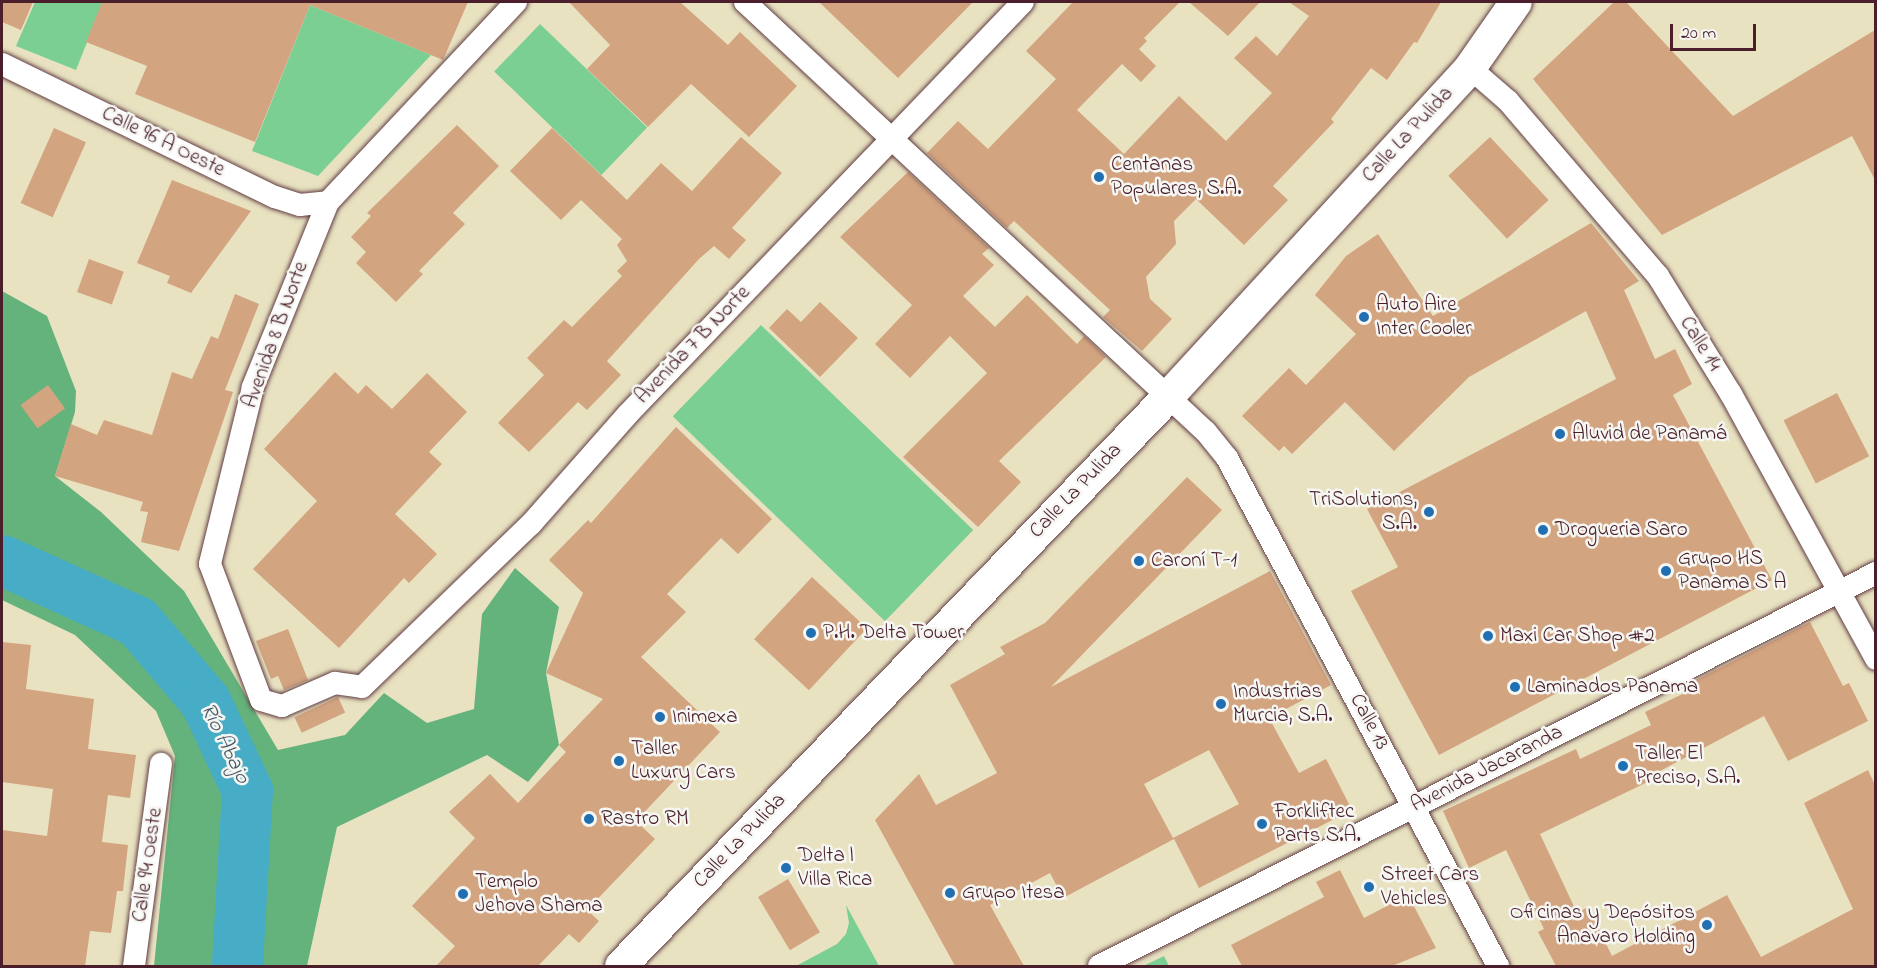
<!DOCTYPE html>
<html>
<head>
<meta charset="utf-8">
<style>
	body { margin:0 }
	#map { position:relative; width:1877px; height:968px; overflow:hidden; background:#e8e2c1; font-family:"Indie Flower",sans-serif }
	div>[style] { position:absolute }
	.green>* { inset:0; background:#7bcf92; transform-origin:0 0 }
	.forest>* { inset:0; background:#64b27c }
	.river>* { height:51px; margin:-25.5px; padding:0 25.5px; transform-origin:25.5px; border-radius:25.5px; background:#47adc7 }
	.building>* { inset:0; background:#d3a480; transform-origin:0 0 }
	.roads { filter:drop-shadow(0 0 2px #623c42) drop-shadow(0 0 2px #623c42) }
	.street>* { height:22px; margin:-11px; padding:0 11px; transform-origin:11px; border-radius:11px; background:#fff }
	.secondary>* { height:32px; margin:-16px; padding:0 16px; transform-origin:16px; border-radius:16px; background:#fff }
	.dots>* { width:16px; height:16px; translate:-50% -50%; box-sizing:border-box; border:3px solid #f6f6f2; border-radius:50% }
	span { translate:-50% -50%; white-space:nowrap; text-align:center; line-height:1.15; -webkit-text-stroke:5px #f6f6f2; paint-order:stroke }
	.street-label { font-size:21px; color:#4a1f2b }
	.poi-label { font-size:21px; color:#4a1f2b }
	.left { translate:0 -50%; text-align:left }
	.right { translate:-100% -50%; text-align:right }
	.water-label { font-size:22px; color:#495869; font-style:italic }
	.frame { position:absolute; inset:0; border:3px solid #4a1f2b; pointer-events:none }
	.scale { position:absolute; left:1670px; top:24px; width:86px; height:27px; box-sizing:border-box; border:3px solid #4a1f2b; border-top:0; padding-left:8px; font-size:18px; line-height:21px; white-space:nowrap; color:#4a1f2b; -webkit-text-stroke:4px #f6f6f2; paint-order:stroke }
</style>
</head>
<body>
<div id="map">
	<div class="green">
		<div style="clip-path:polygon(35px 2px,103px 2px,76px 70px,16px 46px)"></div>
		<div style="clip-path:polygon(310px 5px,431px 55px,318px 176px,252px 151px)"></div>
		<div style="left:540px;top:24px;width:149px;height:66px;rotate:44deg"></div>
		<div style="left:761px;top:325px;width:295px;height:127px;rotate:44deg"></div>
		<div style="clip-path:polygon(846px 905px,879px 966px,796px 966px,837px 944px,846px 934px,849px 923px)"></div>
		<div style="clip-path:polygon(1164px 956px,1169px 966px,1143px 966px)"></div>
	</div>
	<div class="forest">
		<div style="clip-path:polygon(2px 291px,47px 316px,76px 391px,75px 412px,55px 476px,101px 512px,184px 591px,278px 750px,345px 735px,384px 693px,427px 723px,474px 709px,482px 614px,515px 568px,559px 607px,546px 673px,559px 745px,528px 782px,487px 755px,337px 827px,307px 966px,154px 966px,175px 756px,156px 711px,75px 635px,2px 600px)"></div>
	</div>
	<div class="river">
		<div style="left:2px;top:560px;width:148px;rotate:24.3deg"></div>
		<div style="left:137px;top:621px;width:105px;rotate:49.6deg"></div>
		<div style="left:205px;top:701px;width:98px;rotate:64.7deg"></div>
		<div style="left:247px;top:790px;width:176px;rotate:93.3deg"></div>
	</div>
	<div class="building">
		<div style="clip-path:polygon(2px 2px,33px 2px,21px 30px,2px 22px)"></div>
		<div style="clip-path:polygon(102px 2px,468px 2px,443px 60px,310px 5px,255px 142px,135px 94px,147px 66px,86px 42px)"></div>
		<div style="clip-path:polygon(569px 2px,680px 2px,728px 45px,740px 32px,797px 86px,749px 137px,691px 84px,648px 127px,587px 69px,610px 45px)"></div>
		<div style="clip-path:polygon(819px 2px,973px 2px,898px 78px)"></div>
		<div style="clip-path:polygon(1073px 2px,1180px 2px,1144px 38px,1147px 41px,1139px 49px,1156px 66px,1141px 82px,1122px 64px,1077px 110px,1124px 154px,1179px 96px,1226px 141px,1272px 93px,1234px 58px,1256px 36px,1277px 56px,1309px 16px,1289px 2px,1441px 2px,1417px 43px,1414px 42px,1387px 80px,1371px 68px,1331px 119px,1334px 122px,1273px 186px,1288px 200px,1244px 245px,1196px 199px,1174px 221px,1176px 244px,1146px 277px,1150px 299px,1172px 319px,1142px 351px,1103px 317px,1110px 310px,1014px 221px,1007px 228px,927px 153px,958px 121px,988px 149px,1056px 79px,1026px 51px)"></div>
		<div style="clip-path:polygon(1189px 2px,1260px 2px,1228px 36px)"></div>
		<div style="clip-path:polygon(1614px 2px,1626px 2px,1733px 116px,1875px 30px,1875px 180px,1852px 136px,1662px 235px,1533px 79px)"></div>
		<div style="clip-path:polygon(457px 125px,499px 166px,453px 213px,465px 224px,419px 271px,423px 274px,396px 302px,356px 263px,366px 252px,351px 237px,371px 216px,367px 213px)"></div>
		<div style="left:54px;top:128px;width:35px;height:82px;rotate:24deg"></div>
		<div style="clip-path:polygon(552px 128px,627px 200px,661px 163px,692px 191px,741px 137px,782px 173px,732px 228px,746px 240px,729px 259px,714px 246px,699px 259px,607px 361px,621px 375px,587px 410px,578px 402px,529px 452px,498px 423px,544px 375px,527px 358px,564px 320px,572px 327px,622px 276px,617px 271px,627px 261px,617px 245px,622px 239px,581px 200px,561px 220px,510px 171px)"></div>
		<div style="left:1490px;top:137px;width:86px;height:57px;rotate:47deg"></div>
		<div style="clip-path:polygon(908px 172px,989px 248px,982px 254px,994px 265px,963px 296px,995px 327px,1027px 295px,1077px 344px,1084px 336px,1106px 357px,999px 461px,1021px 482px,978px 527px,903px 457px,987px 373px,950px 336px,910px 378px,875px 344px,912px 305px,840px 237px)"></div>
		<div style="clip-path:polygon(172px 180px,251px 211px,191px 293px,167px 283px,170px 276px,137px 263px)"></div>
		<div style="clip-path:polygon(1591px 223px,1639px 281px,1624px 290px,1655px 359px,1675px 349px,1692px 384px,1673px 395px,1772px 580px,1439px 755px,1351px 591px,1398px 567px,1367px 509px,1616px 379px,1586px 311px,1469px 377px,1394px 451px,1345px 402px,1292px 454px,1284px 446px,1279px 451px,1242px 416px,1289px 368px,1306px 385px,1356px 334px,1315px 295px,1346px 256px,1378px 234px,1433px 316px)"></div>
		<div style="left:89px;top:259px;width:37px;height:35px;rotate:20deg"></div>
		<div style="clip-path:polygon(235px 294px,259px 304px,225px 390px,233px 392px,179px 551px,141px 542px,148px 512px,140px 511px,143px 502px,55px 476px,71px 424px,97px 435px,104px 420px,152px 435px,172px 372px,192px 379px,211px 336px,218px 339px)"></div>
		<div style="clip-path:polygon(820px 302px,858px 338px,820px 377px,769px 328px,787px 309px,801px 322px)"></div>
		<div style="clip-path:polygon(335px 372px,358px 394px,366px 385px,392px 409px,427px 373px,467px 412px,429px 452px,442px 464px,395px 514px,437px 554px,409px 583px,404px 578px,339px 648px,253px 569px,317px 501px,264px 449px)"></div>
		<div style="left:48px;top:385px;width:29px;height:34px;rotate:54deg"></div>
		<div style="left:1837px;top:393px;width:71px;height:60px;rotate:63deg"></div>
		<div style="clip-path:polygon(676px 427px,772px 519px,738px 554px,721px 538px,667px 594px,686px 612px,641px 657px,720px 732px,636px 821px,655px 839px,587px 910px,599px 921px,579px 943px,569px 934px,538px 966px,436px 966px,455px 946px,412px 906px,475px 838px,449px 812px,490px 774px,518px 803px,566px 752px,559px 745px,603px 699px,546px 673px,583px 593px,549px 560px,588px 520px,591px 523px)"></div>
		<div style="clip-path:polygon(evenodd,1187px 477px,1222px 510px,1051px 687px,1270px 571px,1331px 685px,1269px 718px,1299px 773px,1326px 759px,1352px 810px,1199px 888px,1174px 839px,1063px 898px,1050px 873px,990px 905px,1024px 966px,955px 966px,875px 820px,919px 774px,936px 805px,997px 773px,950px 685px,1005px 654px,1000px 647px,1045px 623px,1187px 477px,1209px 750px,1239px 804px,1173px 838px,1144px 784px,1209px 750px)"></div>
		<div style="left:812px;top:577px;width:75px;height:85px;rotate:43deg"></div>
		<div style="clip-path:polygon(1810px 622px,1843px 686px,1849px 683px,1868px 721px,1788px 761px,1764px 716px,1660px 771px,1662px 775px,1540px 834px,1577px 913px,1588px 907px,1612px 956px,1727px 895px,1761px 957px,1853px 909px,1804px 803px,1868px 770px,1875px 785px,1875px 966px,1556px 966px,1538px 932px,1544px 929px,1506px 850px,1469px 868px,1443px 811px,1576px 749px,1580px 759px,1651px 725px,1645px 712px,1697px 687px,1694px 681px)"></div>
		<div style="clip-path:polygon(288px 629px,308px 680px,284px 690px,278px 676px,271px 679px,256px 641px)"></div>
		<div style="clip-path:polygon(2px 642px,31px 645px,26px 689px,94px 699px,88px 749px,136px 755px,130px 798px,108px 795px,102px 842px,128px 845px,123px 891px,117px 891px,111px 933px,90px 931px,85px 966px,2px 966px,2px 830px,47px 836px,53px 789px,2px 782px)"></div>
		<div style="left:338px;top:697px;width:17px;height:48px;rotate:65deg"></div>
		<div style="clip-path:polygon(1340px 870px,1364px 918px,1408px 895px,1436px 948px,1392px 966px,1242px 966px,1231px 945px,1324px 897px,1316px 882px)"></div>
		<div style="left:788px;top:879px;width:62px;height:35px;rotate:59deg"></div>
	</div>
	<div class="roads">
		<div class="street">
			<div style="left:516px;top:2px;width:274px;rotate:133.2deg"></div>
			<div style="left:328px;top:202px;width:200px;rotate:112.1deg"></div>
			<div style="left:253px;top:387px;width:182px;rotate:103.7deg"></div>
			<div style="left:210px;top:564px;width:145px;rotate:69.4deg"></div>
			<div style="left:261px;top:700px;width:22px;rotate:16deg"></div>
			<div style="left:282px;top:706px;width:58px;rotate:-23.5deg"></div>
			<div style="left:335px;top:683px;width:27px;rotate:8deg"></div>
			<div style="left:362px;top:687px;width:235px;rotate:-44deg"></div>
			<div style="left:531px;top:524px;width:145px;rotate:-48.6deg"></div>
			<div style="left:627px;top:415px;width:572px;rotate:-46.2deg"></div>
			<div style="left:745px;top:2px;width:630px;rotate:43.01deg"></div>
			<div style="left:1206px;top:432px;width:33px;rotate:51deg"></div>
			<div style="left:1227px;top:458px;width:576px;rotate:61.92deg"></div>
			<div style="left:2px;top:64px;width:304px;rotate:26deg"></div>
			<div style="left:275px;top:197px;width:26px;rotate:18deg"></div>
			<div style="left:300px;top:205px;width:28px;rotate:-6deg"></div>
			<div style="left:1470px;top:68px;width:50px;rotate:41deg"></div>
			<div style="left:1508px;top:101px;width:230px;rotate:49.4deg"></div>
			<div style="left:1658px;top:276px;width:139px;rotate:58.3deg"></div>
			<div style="left:1731px;top:394px;width:302px;rotate:61.3deg"></div>
			<div style="left:134px;top:966px;width:204px;rotate:-82.4deg"></div>
			<div style="left:1099px;top:966px;width:871px;rotate:-26.83deg"></div>
		</div>
		<div class="secondary">
			<div style="left:621px;top:966px;width:788px;rotate:-46.13deg"></div>
			<div style="left:1167px;top:398px;width:448px;rotate:-47.4deg"></div>
			<div style="left:1470px;top:68px;width:80px;rotate:-55.1deg"></div>
		</div>
	</div>
	<div class="dots">
		<div style="left:1099px;top:177px;background:#1f6fb2"></div>
		<div style="left:1364px;top:317px;background:#1f6fb2"></div>
		<div style="left:1560px;top:434px;background:#1f6fb2"></div>
		<div style="left:1429px;top:512px;background:#1f6fb2"></div>
		<div style="left:1543px;top:530px;background:#1f6fb2"></div>
		<div style="left:1139px;top:561px;background:#1f6fb2"></div>
		<div style="left:1666px;top:571px;background:#1f6fb2"></div>
		<div style="left:811px;top:633px;background:#1f6fb2"></div>
		<div style="left:1488px;top:636px;background:#1f6fb2"></div>
		<div style="left:1515px;top:687px;background:#1f6fb2"></div>
		<div style="left:1221px;top:704px;background:#1f6fb2"></div>
		<div style="left:660px;top:717px;background:#1f6fb2"></div>
		<div style="left:619px;top:761px;background:#1f6fb2"></div>
		<div style="left:1623px;top:766px;background:#1f6fb2"></div>
		<div style="left:589px;top:819px;background:#1f6fb2"></div>
		<div style="left:1262px;top:824px;background:#1f6fb2"></div>
		<div style="left:786px;top:868px;background:#1f6fb2"></div>
		<div style="left:1369px;top:887px;background:#1f6fb2"></div>
		<div style="left:950px;top:893px;background:#1f6fb2"></div>
		<div style="left:463px;top:894px;background:#1f6fb2"></div>
		<div style="left:1707px;top:925px;background:#1f6fb2"></div>
	</div>
	<div class="street-label">
		<span style="left:1408px;top:135px;rotate:-47deg">Calle La Pulida</span>
		<span style="left:163px;top:142px;rotate:26deg">Calle 96 A Oeste</span>
		<span style="left:276px;top:335px;rotate:-70deg">Avenida 8 B Norte</span>
		<span style="left:1700px;top:344px;rotate:58deg">Calle 14</span>
		<span style="left:693px;top:345px;rotate:-46deg">Avenida 7 B Norte</span>
		<span style="left:1076px;top:491px;rotate:-46deg">Calle La Pulida</span>
		<span style="left:1369px;top:722px;rotate:62deg">Calle 13</span>
		<span style="left:1487px;top:769px;rotate:-27deg">Avenida Jacaranda</span>
		<span style="left:740px;top:841px;rotate:-46deg">Calle La Pulida</span>
		<span style="left:148px;top:865px;rotate:-82deg">Calle 94 Oeste</span>
	</div>
	<div class="poi-label">
		<span class="left" style="left:1111px;top:177px">Centanas<br>Populares, S.A.</span>
		<span class="left" style="left:1376px;top:317px">Auto Aire<br>Inter Cooler</span>
		<span class="left" style="left:1572px;top:434px">Aluvid de Panamá</span>
		<span class="right" style="left:1417px;top:512px">TriSolutions,<br>S.A.</span>
		<span class="left" style="left:1555px;top:530px">Drogueria Saro</span>
		<span class="left" style="left:1678px;top:571px">Grupo HS<br>Panama S A</span>
		<span class="left" style="left:1151px;top:561px">Caroní T-1</span>
		<span class="left" style="left:823px;top:633px">P.H. Delta Tower</span>
		<span class="left" style="left:1500px;top:636px">Maxi Car Shop #2</span>
		<span class="left" style="left:1527px;top:687px">Laminados Panama</span>
		<span class="left" style="left:1233px;top:704px">Industrias<br>Murcia, S.A.</span>
		<span class="left" style="left:672px;top:717px">Inimexa</span>
		<span class="left" style="left:631px;top:761px">Taller<br>Luxury Cars</span>
		<span class="left" style="left:1635px;top:766px">Taller El<br>Preciso, S.A.</span>
		<span class="left" style="left:1274px;top:824px">Forkliftec<br>Parts S.A.</span>
		<span class="left" style="left:601px;top:819px">Rastro RM</span>
		<span class="left" style="left:798px;top:868px">Delta |<br>Villa Rica</span>
		<span class="left" style="left:1381px;top:887px">Street Cars<br>Vehicles</span>
		<span class="left" style="left:475px;top:894px">Templo<br>Jehova Shama</span>
		<span class="left" style="left:962px;top:893px">Grupo Itesa</span>
		<span class="right" style="left:1695px;top:925px">Oficinas y Depósitos<br>Anavaro Holding</span>
	</div>
	<div class="water-label">
		<span style="left:224px;top:744px;rotate:64deg">Río Abajo</span>
	</div>
	<div class="frame"></div>
	<div class="scale">20 m</div>
</div>
</body>
</html>
